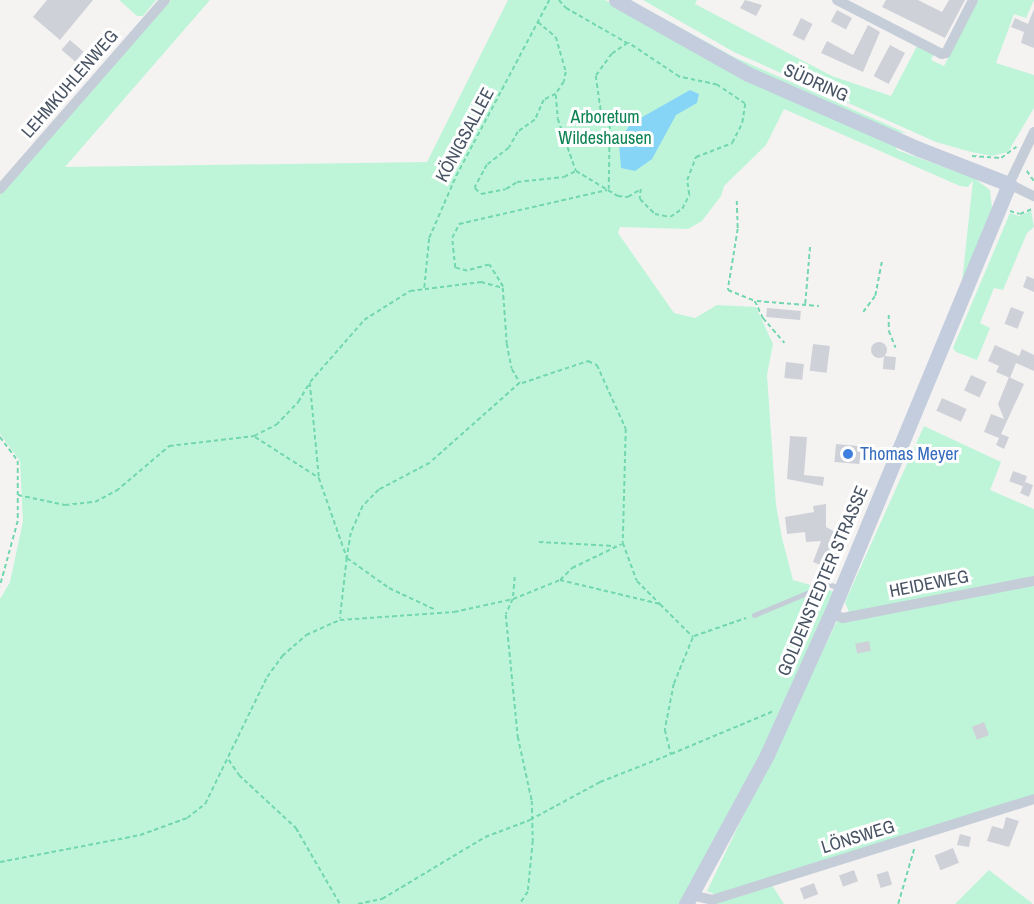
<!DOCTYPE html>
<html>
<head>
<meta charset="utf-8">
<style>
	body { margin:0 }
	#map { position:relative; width:1034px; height:904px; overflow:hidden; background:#f5f3f2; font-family:"Archivo Narrow",sans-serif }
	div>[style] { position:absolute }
	.green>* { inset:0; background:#bef5d9 }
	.water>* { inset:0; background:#87d5f6 }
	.building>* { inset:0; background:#ced1d8; transform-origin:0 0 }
	.round { border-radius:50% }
	.path>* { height:1.5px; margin-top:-0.75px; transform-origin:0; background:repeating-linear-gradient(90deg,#72d7af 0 4.5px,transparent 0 7.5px) }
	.service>* { height:5px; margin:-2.5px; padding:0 2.5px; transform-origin:2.5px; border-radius:2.5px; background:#c5cdd8 }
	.minor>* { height:10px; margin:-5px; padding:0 5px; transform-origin:5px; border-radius:5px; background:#c5cdd8 }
	.secondary>* { height:15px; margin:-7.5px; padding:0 7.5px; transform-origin:7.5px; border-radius:7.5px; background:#c4cddd }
	.dots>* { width:16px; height:16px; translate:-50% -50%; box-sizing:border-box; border:3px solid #fff; border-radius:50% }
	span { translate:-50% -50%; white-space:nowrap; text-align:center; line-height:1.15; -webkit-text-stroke:6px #fff; paint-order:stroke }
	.street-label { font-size:18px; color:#485363 }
	.park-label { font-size:18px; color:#0d8253 }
	.shop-label { font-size:18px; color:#366cbe }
	.left { translate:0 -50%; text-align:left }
</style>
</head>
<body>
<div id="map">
	<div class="green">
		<div style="clip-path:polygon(119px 0,156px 0,143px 16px,137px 16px)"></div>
		<div style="clip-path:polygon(171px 0,210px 0,65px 167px,427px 162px,508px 0,605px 0,741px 76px,895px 144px,897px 150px,974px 178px,990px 190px,992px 208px,962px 282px,973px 180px,968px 187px,960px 186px,784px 109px,766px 145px,724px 186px,721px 196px,702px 221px,688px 229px,620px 227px,618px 233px,674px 313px,695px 318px,717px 305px,756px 307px,773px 344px,767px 375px,776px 505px,782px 538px,793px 580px,835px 592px,765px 751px,682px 904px,0 904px,0 599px,10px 582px,23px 521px,20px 461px,0 434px,0 193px)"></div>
		<div style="clip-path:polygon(630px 0,734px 57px,906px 133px,893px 132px,733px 60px)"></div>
		<div style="clip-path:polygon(643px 0,697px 0,695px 4px,832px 76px,891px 96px,917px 46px,934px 54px,931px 60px,944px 66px,977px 0,1034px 0,1026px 18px,1014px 14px,996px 63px,1034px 75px,1034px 108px,1008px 152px,992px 156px,971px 152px,936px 142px,734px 52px)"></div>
		<div style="clip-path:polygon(1031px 211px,1034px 227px,1027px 233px,1003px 290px,994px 288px,980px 323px,990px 328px,977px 360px,956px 352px,953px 348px,1010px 213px,1019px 216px)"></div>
		<div style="clip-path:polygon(924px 426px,1001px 462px,990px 490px,1034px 509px,1034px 578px,850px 615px,845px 602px)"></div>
		<div style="clip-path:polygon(1034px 583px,1034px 795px,718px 896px,707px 891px,837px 621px)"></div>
		<div style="clip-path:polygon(989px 870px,1033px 904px,955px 904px)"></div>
		<div style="clip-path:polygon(772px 885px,784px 904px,709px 904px)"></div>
	</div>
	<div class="water">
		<div style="clip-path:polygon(690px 90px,699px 94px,697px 103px,676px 115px,652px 159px,635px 171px,621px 168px,619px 143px,630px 124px)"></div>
	</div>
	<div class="building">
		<div style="clip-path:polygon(47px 0,93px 0,60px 40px,33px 17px)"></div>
		<div style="clip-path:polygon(745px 0,762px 5px,756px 16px,740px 8px)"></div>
		<div style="clip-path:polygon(886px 0,918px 0,942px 12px,949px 0,965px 0,945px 38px,882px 7px)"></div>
		<div style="clip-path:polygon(1034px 9px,1034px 48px,1021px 43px,1024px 32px,1011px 27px,1015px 18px,1028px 24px)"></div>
		<div style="left:837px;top:10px;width:17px;height:13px;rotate:28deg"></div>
		<div style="left:801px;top:18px;width:13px;height:19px;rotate:27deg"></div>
		<div style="clip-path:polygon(868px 25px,880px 32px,863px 72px,821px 53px,827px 41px,853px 55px)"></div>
		<div style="left:70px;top:40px;width:18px;height:13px;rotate:41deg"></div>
		<div style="left:890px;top:45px;width:17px;height:35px;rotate:28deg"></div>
		<div style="clip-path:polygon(1027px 276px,1034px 279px,1034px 292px,1023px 287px)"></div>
		<div style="left:1011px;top:307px;width:14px;height:18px;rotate:21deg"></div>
		<div style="left:767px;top:308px;width:34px;height:9px;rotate:5deg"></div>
		<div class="round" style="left:871px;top:342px;width:16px;height:16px"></div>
		<div style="left:813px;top:344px;width:17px;height:27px;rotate:7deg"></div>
		<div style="clip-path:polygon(995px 345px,1019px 356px,1022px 349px,1034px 355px,1034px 371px,1016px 363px,1010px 378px,996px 372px,999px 366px,988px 361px)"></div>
		<div style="left:884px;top:356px;width:12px;height:13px;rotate:5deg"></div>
		<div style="left:786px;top:362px;width:18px;height:16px;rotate:6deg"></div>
		<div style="left:971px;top:375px;width:17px;height:17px;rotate:24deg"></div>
		<div style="clip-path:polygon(1009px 377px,1024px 384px,1001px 434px,1009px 437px,1004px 449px,996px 445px,999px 438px,984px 432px,991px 414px,1004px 419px,998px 404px)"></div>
		<div style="left:942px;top:398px;width:27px;height:14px;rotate:24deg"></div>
		<div style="clip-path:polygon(790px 436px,807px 437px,804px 475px,824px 477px,823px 486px,787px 479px)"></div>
		<div style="left:836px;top:444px;width:25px;height:18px;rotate:5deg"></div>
		<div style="left:1013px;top:471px;width:15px;height:11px;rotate:20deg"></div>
		<div style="clip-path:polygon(1025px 482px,1033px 485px,1029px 497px,1020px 493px)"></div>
		<div style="clip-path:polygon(826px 504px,826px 527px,844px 537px,832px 570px,813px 562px,821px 541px,806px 542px,805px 532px,787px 534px,785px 517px,814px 512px,813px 506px)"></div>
		<div style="left:869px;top:641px;width:10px;height:14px;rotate:79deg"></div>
		<div style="left:984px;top:722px;width:14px;height:13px;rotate:69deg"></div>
		<div style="clip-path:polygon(1006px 817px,1019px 821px,1009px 847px,987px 841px,992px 826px,1003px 829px)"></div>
		<div style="clip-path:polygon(960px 834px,971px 837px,969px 847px,957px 845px)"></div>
		<div style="left:953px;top:848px;width:16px;height:20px;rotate:68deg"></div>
		<div style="left:854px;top:870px;width:12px;height:16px;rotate:70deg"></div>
		<div style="left:888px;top:871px;width:14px;height:12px;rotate:73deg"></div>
		<div style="left:814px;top:883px;width:12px;height:15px;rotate:70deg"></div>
	</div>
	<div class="path">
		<div style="left:559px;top:0;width:11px;rotate:49deg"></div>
		<div style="left:566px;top:8px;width:70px;rotate:29.8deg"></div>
		<div style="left:538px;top:22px;width:23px;rotate:40deg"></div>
		<div style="left:556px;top:37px;width:36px;rotate:74deg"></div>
		<div style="left:566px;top:72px;width:10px;rotate:101deg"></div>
		<div style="left:564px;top:82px;width:14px;rotate:124deg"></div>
		<div style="left:556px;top:94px;width:13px;rotate:153deg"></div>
		<div style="left:544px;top:100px;width:22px;rotate:114deg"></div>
		<div style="left:535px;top:120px;width:21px;rotate:145deg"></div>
		<div style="left:518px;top:132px;width:18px;rotate:119deg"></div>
		<div style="left:509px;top:148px;width:28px;rotate:142deg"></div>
		<div style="left:487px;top:165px;width:26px;rotate:118deg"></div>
		<div style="left:475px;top:188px;width:8px;rotate:45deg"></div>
		<div style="left:481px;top:194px;width:25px;rotate:-11deg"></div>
		<div style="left:506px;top:189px;width:13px;rotate:-32deg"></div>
		<div style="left:517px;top:182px;width:47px;rotate:-6.1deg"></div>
		<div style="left:564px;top:177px;width:13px;rotate:-27deg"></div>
		<div style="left:576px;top:171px;width:49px;rotate:30.8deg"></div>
		<div style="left:618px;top:196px;width:10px;rotate:6deg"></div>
		<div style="left:628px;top:197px;width:15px;rotate:-32deg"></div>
		<div style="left:641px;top:189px;width:10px;rotate:96deg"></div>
		<div style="left:640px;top:199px;width:21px;rotate:45deg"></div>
		<div style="left:655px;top:214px;width:15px;rotate:11deg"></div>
		<div style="left:670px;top:217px;width:14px;rotate:-34deg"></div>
		<div style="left:682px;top:209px;width:16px;rotate:-63deg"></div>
		<div style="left:689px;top:195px;width:15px;rotate:-98deg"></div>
		<div style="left:687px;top:180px;width:25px;rotate:-69deg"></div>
		<div style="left:696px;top:157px;width:39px;rotate:-21deg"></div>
		<div style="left:732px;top:143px;width:22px;rotate:-63deg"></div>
		<div style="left:742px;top:123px;width:19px;rotate:-81deg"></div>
		<div style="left:745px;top:104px;width:34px;rotate:-146deg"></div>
		<div style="left:717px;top:85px;width:39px;rotate:-168deg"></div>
		<div style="left:679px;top:77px;width:61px;rotate:-146.3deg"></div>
		<div style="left:628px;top:43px;width:19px;rotate:145deg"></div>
		<div style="left:612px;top:54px;width:27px;rotate:126deg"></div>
		<div style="left:596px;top:76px;width:36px;rotate:82deg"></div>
		<div style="left:601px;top:112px;width:16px;rotate:55deg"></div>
		<div style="left:610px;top:125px;width:64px;rotate:90.9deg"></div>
		<div style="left:556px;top:95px;width:24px;rotate:85deg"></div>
		<div style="left:558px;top:119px;width:55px;rotate:70.9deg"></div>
		<div style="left:972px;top:156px;width:29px;rotate:4deg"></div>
		<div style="left:1001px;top:158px;width:19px;rotate:-36deg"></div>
		<div style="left:1027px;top:171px;width:12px;rotate:55deg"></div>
		<div style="left:737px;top:201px;width:28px;rotate:88deg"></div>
		<div style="left:738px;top:229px;width:62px;rotate:99.3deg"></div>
		<div style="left:728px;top:290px;width:29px;rotate:22deg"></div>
		<div style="left:755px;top:301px;width:19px;rotate:65deg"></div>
		<div style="left:763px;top:318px;width:33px;rotate:49deg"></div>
		<div style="left:1010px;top:211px;width:10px;rotate:17deg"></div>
		<div style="left:1020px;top:214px;width:15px;rotate:-23deg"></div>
		<div style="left:503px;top:287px;width:26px;rotate:-122deg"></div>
		<div style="left:489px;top:265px;width:23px;rotate:165deg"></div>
		<div style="left:467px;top:271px;width:12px;rotate:-166deg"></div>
		<div style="left:455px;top:268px;width:30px;rotate:-96deg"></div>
		<div style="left:452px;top:238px;width:16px;rotate:-63deg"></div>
		<div style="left:459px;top:224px;width:152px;rotate:-12.9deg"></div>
		<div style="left:424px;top:288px;width:50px;rotate:-84.3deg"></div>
		<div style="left:429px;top:238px;width:68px;rotate:-66.5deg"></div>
		<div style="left:456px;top:176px;width:199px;rotate:-62.1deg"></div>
		<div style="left:757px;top:301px;width:62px;rotate:4.6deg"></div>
		<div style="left:805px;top:304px;width:59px;rotate:-85.2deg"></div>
		<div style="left:863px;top:312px;width:20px;rotate:-53deg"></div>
		<div style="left:875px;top:296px;width:37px;rotate:-79deg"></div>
		<div style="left:889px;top:315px;width:16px;rotate:90deg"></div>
		<div style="left:889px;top:331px;width:18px;rotate:68deg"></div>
		<div style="left:310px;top:383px;width:94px;rotate:84.5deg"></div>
		<div style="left:522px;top:383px;width:70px;rotate:-18.4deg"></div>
		<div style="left:588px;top:361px;width:10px;rotate:24deg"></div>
		<div style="left:597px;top:365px;width:70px;rotate:65.6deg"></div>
		<div style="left:626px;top:429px;width:114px;rotate:91.5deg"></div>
		<div style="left:623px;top:543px;width:40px;rotate:69.8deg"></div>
		<div style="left:637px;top:581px;width:33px;rotate:45deg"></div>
		<div style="left:0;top:437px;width:30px;rotate:53deg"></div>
		<div style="left:18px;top:461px;width:60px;rotate:90deg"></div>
		<div style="left:18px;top:521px;width:68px;rotate:105.3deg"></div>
		<div style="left:255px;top:437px;width:76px;rotate:32.6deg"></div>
		<div style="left:319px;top:478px;width:85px;rotate:70.7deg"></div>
		<div style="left:347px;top:558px;width:61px;rotate:96.5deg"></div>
		<div style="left:18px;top:495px;width:48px;rotate:12deg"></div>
		<div style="left:65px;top:505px;width:30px;rotate:-6deg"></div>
		<div style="left:95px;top:502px;width:24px;rotate:-28deg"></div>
		<div style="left:116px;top:491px;width:70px;rotate:-40.3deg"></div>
		<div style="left:169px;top:446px;width:86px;rotate:-6.7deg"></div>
		<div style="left:254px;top:436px;width:25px;rotate:-27deg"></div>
		<div style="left:276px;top:425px;width:32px;rotate:-46deg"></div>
		<div style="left:298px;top:402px;width:23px;rotate:-59deg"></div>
		<div style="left:310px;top:382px;width:82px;rotate:-48.9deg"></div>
		<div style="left:364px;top:320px;width:54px;rotate:-32.2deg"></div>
		<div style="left:410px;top:291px;width:72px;rotate:-7.2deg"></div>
		<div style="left:481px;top:282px;width:23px;rotate:15deg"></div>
		<div style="left:503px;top:288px;width:56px;rotate:85.9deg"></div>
		<div style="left:507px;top:344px;width:25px;rotate:79deg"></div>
		<div style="left:512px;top:369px;width:16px;rotate:60deg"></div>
		<div style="left:520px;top:383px;width:120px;rotate:138.4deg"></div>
		<div style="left:430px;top:463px;width:58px;rotate:152.1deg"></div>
		<div style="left:379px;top:490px;width:23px;rotate:135deg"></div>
		<div style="left:363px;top:506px;width:30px;rotate:114deg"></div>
		<div style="left:351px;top:533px;width:25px;rotate:99deg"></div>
		<div style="left:347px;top:558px;width:52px;rotate:35.5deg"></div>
		<div style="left:389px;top:588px;width:52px;rotate:25.1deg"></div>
		<div style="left:539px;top:542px;width:76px;rotate:3deg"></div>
		<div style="left:515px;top:577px;width:22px;rotate:95deg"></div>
		<div style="left:513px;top:599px;width:17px;rotate:114deg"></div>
		<div style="left:506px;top:615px;width:123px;rotate:84.4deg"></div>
		<div style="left:518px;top:737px;width:66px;rotate:77.7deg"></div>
		<div style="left:532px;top:801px;width:40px;rotate:88.6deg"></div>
		<div style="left:533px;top:841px;width:51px;rotate:95.6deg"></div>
		<div style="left:528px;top:892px;width:14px;rotate:124deg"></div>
		<div style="left:560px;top:580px;width:17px;rotate:-45deg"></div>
		<div style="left:572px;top:568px;width:55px;rotate:-25.6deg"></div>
		<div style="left:694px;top:636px;width:55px;rotate:-19.1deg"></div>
		<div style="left:693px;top:638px;width:50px;rotate:112.4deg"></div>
		<div style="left:674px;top:684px;width:47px;rotate:101.1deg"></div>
		<div style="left:665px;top:730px;width:25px;rotate:76deg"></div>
		<div style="left:671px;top:754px;width:112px;rotate:-22.7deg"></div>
		<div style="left:229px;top:760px;width:18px;rotate:56deg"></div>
		<div style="left:239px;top:775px;width:78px;rotate:42.9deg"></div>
		<div style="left:296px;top:828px;width:88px;rotate:59.9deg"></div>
		<div style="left:0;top:862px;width:143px;rotate:-10.9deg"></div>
		<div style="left:140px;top:835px;width:50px;rotate:-19.9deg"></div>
		<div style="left:187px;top:818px;width:23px;rotate:-38deg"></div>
		<div style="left:205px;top:804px;width:141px;rotate:-64deg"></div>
		<div style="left:267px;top:677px;width:26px;rotate:-54deg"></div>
		<div style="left:282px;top:656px;width:32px;rotate:-41deg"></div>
		<div style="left:306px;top:635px;width:37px;rotate:-24deg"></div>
		<div style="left:340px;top:620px;width:114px;rotate:-4deg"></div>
		<div style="left:454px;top:612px;width:60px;rotate:-12.4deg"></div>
		<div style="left:513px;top:599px;width:51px;rotate:-22deg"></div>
		<div style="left:560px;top:580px;width:103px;rotate:13.5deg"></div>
		<div style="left:660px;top:604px;width:47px;rotate:45deg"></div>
		<div style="left:358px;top:904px;width:25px;rotate:-12deg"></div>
		<div style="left:382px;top:899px;width:120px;rotate:-31deg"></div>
		<div style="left:485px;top:837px;width:48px;rotate:-20.7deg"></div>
		<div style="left:530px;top:820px;width:80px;rotate:-28.5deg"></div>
		<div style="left:600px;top:782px;width:76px;rotate:-21.5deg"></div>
		<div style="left:898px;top:904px;width:57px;rotate:-73.8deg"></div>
	</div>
	<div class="service">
		<div style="left:754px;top:615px;width:80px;rotate:-22.7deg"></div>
		<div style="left:828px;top:584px;width:13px;rotate:18deg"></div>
	</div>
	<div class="minor">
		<div style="left:837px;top:0;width:118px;rotate:27.2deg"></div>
		<div style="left:942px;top:54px;width:4px;rotate:-14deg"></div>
		<div style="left:946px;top:53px;width:59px;rotate:-63deg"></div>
		<div style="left:1034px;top:132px;width:58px;rotate:115.7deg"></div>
		<div style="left:1009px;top:184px;width:28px;rotate:26deg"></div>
		<div style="left:0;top:189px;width:251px;rotate:-48.9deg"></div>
		<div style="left:831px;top:613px;width:13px;rotate:23deg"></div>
		<div style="left:843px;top:618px;width:195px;rotate:-11deg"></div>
		<div style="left:691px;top:895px;width:22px;rotate:13deg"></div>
		<div style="left:712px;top:900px;width:337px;rotate:-17.4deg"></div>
	</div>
	<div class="secondary">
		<div style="left:616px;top:0;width:151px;rotate:29.3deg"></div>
		<div style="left:748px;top:74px;width:187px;rotate:23.7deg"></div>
		<div style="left:919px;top:149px;width:97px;rotate:21.3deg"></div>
		<div style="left:1009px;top:184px;width:464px;rotate:112.5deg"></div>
		<div style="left:831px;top:613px;width:156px;rotate:114.3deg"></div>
		<div style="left:767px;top:755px;width:170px;rotate:118.5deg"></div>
	</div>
	<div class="dots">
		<div style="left:848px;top:454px;background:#3f7fe0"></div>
	</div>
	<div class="street-label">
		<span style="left:816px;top:83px;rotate:24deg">SÜDRING</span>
		<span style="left:70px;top:84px;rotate:-49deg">LEHMKUHLENWEG</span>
		<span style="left:465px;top:135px;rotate:-62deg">KÖNIGSALLEE</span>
		<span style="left:823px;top:581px;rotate:-67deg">GOLDENSTEDTER STRASSE</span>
		<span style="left:929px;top:584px;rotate:-11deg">HEIDEWEG</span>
		<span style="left:858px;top:837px;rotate:-17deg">LÖNSWEG</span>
	</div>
	<div class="park-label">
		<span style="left:605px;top:128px">Arboretum<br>Wildeshausen</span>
	</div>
	<div class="shop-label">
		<span class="left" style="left:860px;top:454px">Thomas Meyer</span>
	</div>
</div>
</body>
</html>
